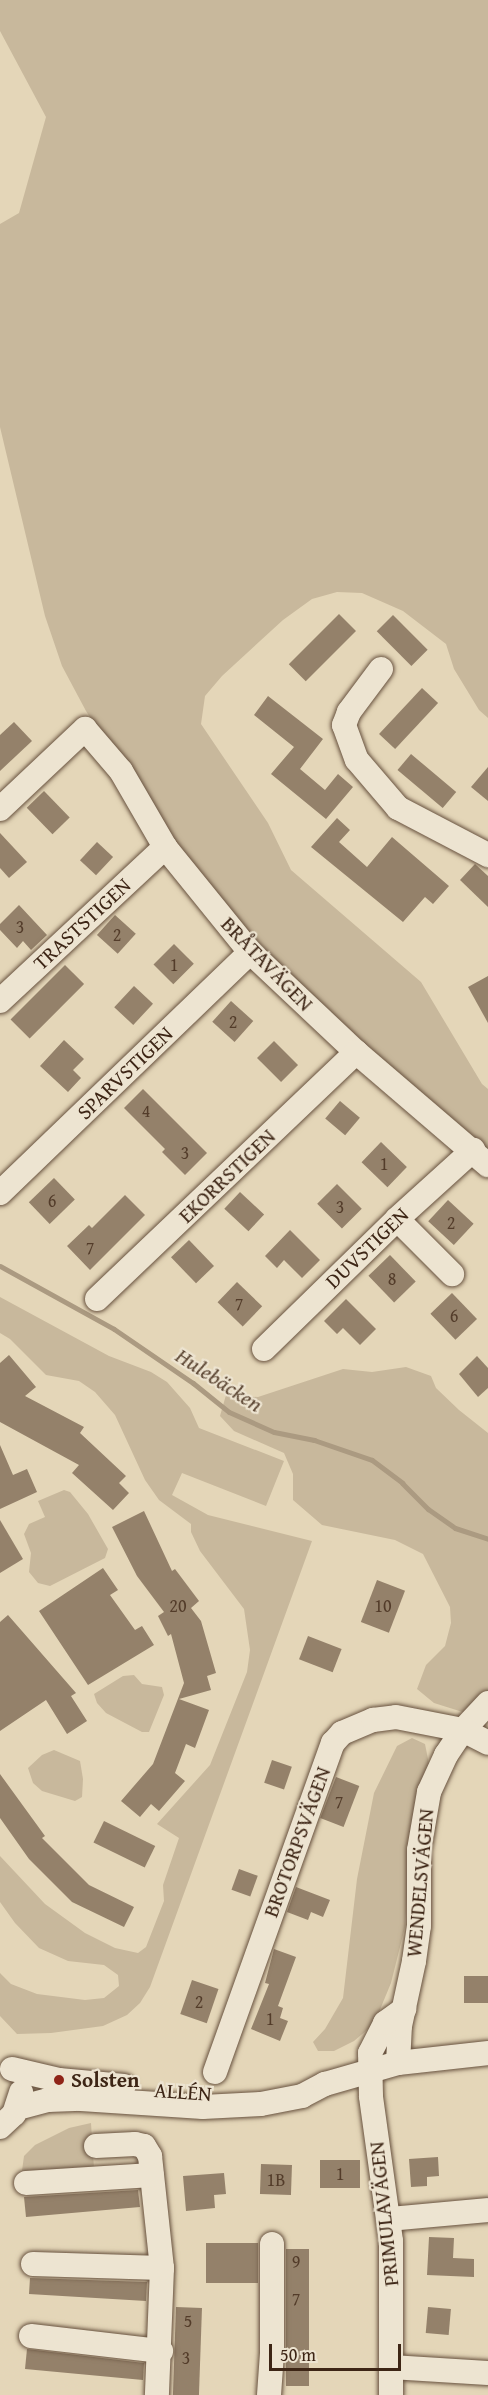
<!DOCTYPE html>
<html>
<head>
<meta charset="utf-8">
<style>
	body { margin:0 }
	#map { position:relative; width:488px; height:2395px; overflow:hidden; background:#e4d6b8; font-family:"Gentium Book Plus",serif }
	div>[style] { position:absolute }
	.green>* { inset:0; background:#c8b89c }
	.stream>* { height:5px; margin:-2.5px; padding:0 2.5px; transform-origin:2.5px; border-radius:2.5px; background:#ab9a81 }
	.building>* { inset:0; background:#94816a; transform-origin:0 0 }
	.roads { filter:drop-shadow(0 0 2px #67513e) drop-shadow(0 0 2px #67513e) }
	.minor>* { height:24px; margin:-12px; padding:0 12px; transform-origin:12px; border-radius:12px; background:#ede4d1 }
	.dots>* { width:16px; height:16px; translate:-50% -50%; box-sizing:border-box; border:3px solid #ede4d1; border-radius:50% }
	span { translate:-50% -50%; white-space:nowrap; text-align:center; line-height:1.15; -webkit-text-stroke:4.5px #ede4d1; paint-order:stroke }
	.number-label { font-size:18px; color:#533c2a }
	.number-label span { -webkit-text-stroke-width:0 }
	.street-label { font-size:21px; color:#3d2515 }
	.poi-label { font-size:21px; color:#3d2515; font-weight:700 }
	.left { translate:0 -50%; text-align:left }
	.water-label { font-size:22px; color:#5e4835; font-style:italic }
	.scale { position:absolute; left:269px; top:2344px; width:132px; height:27px; box-sizing:border-box; border:3px solid #3d2515; border-top:0; padding-left:8px; font-size:18px; line-height:21px; white-space:nowrap; color:#3d2515; -webkit-text-stroke:4px #ede4d1; paint-order:stroke }
</style>
</head>
<body>
<div id="map">
	<div class="green">
		<div style="clip-path:polygon(0 0,488px 0,488px 718px,479px 710px,454px 669px,446px 644px,403px 611px,362px 593px,337px 592px,312px 599px,283px 620px,222px 676px,205px 696px,201px 724px,268px 823px,291px 870px,421px 982px,482px 1084px,488px 1089px,488px 1160px,259px 948px,176px 852px,86px 711px,62px 666px,45px 616px,0 427px,0 224px,19px 213px,46px 117px,0 31px)"></div>
		<div style="clip-path:polygon(0 1297px,109px 1356px,151px 1372px,167px 1382px,190px 1408px,199px 1428px,284px 1461px,266px 1506px,182px 1473px,172px 1495px,208px 1515px,312px 1541px,150px 1987px,140px 2003px,127px 2015px,103px 2026px,51px 2033px,17px 2034px,0 2016px,0 1973px,11px 1984px,37px 1994px,85px 2000px,104px 1998px,119px 1986px,118px 1975px,104px 1965px,68px 1961px,39px 1948px,15px 1923px,0 1902px,0 1856px,45px 1904px,85px 1933px,115px 1948px,138px 1953px,146px 1947px,164px 1901px,163px 1885px,179px 1838px,157px 1824px,210px 1765px,247px 1672px,250px 1650px,244px 1609px,200px 1551px,191px 1532px,191px 1524px,159px 1500px,145px 1480px,115px 1415px,95px 1392px,79px 1381px,46px 1375px,10px 1339px,0 1333px)"></div>
		<div style="clip-path:polygon(406px 1367px,431px 1376px,436px 1388px,459px 1410px,488px 1433px,488px 1720px,434px 1703px,417px 1689px,426px 1665px,445px 1646px,451px 1623px,450px 1607px,423px 1554px,395px 1540px,322px 1525px,293px 1500px,293px 1474px,284px 1453px,234px 1431px,220px 1416px,226px 1395px,258px 1397px,343px 1369px,372px 1372px)"></div>
		<div style="clip-path:polygon(64px 1490px,70px 1492px,88px 1514px,108px 1549px,105px 1558px,50px 1586px,38px 1583px,29px 1572px,31px 1553px,24px 1534px,29px 1524px,45px 1517px,38px 1501px)"></div>
		<div style="clip-path:polygon(134px 1675px,142px 1684px,162px 1687px,164px 1695px,149px 1732px,142px 1732px,106px 1713px,97px 1703px,94px 1694px,123px 1676px)"></div>
		<div style="clip-path:polygon(412px 1738px,425px 1744px,430px 1769px,409px 1866px,405px 1927px,391px 1983px,374px 2024px,354px 2041px,334px 2051px,318px 2051px,313px 2042px,325px 2029px,343px 1998px,357px 1879px,374px 1793px,397px 1746px)"></div>
		<div style="clip-path:polygon(54px 1750px,80px 1761px,83px 1779px,82px 1797px,75px 1801px,42px 1791px,33px 1783px,28px 1768px,42px 1755px)"></div>
		<div style="clip-path:polygon(91px 2123px,94px 2169px,21px 2178px,24px 2156px,35px 2145px,69px 2128px)"></div>
	</div>
	<div class="stream">
		<div style="left:0;top:1266px;width:130px;rotate:28.9deg"></div>
		<div style="left:114px;top:1329px;width:96px;rotate:34.4deg"></div>
		<div style="left:193px;top:1383px;width:46px;rotate:38.9deg"></div>
		<div style="left:229px;top:1412px;width:49px;rotate:24deg"></div>
		<div style="left:274px;top:1432px;width:41px;rotate:11.3deg"></div>
		<div style="left:314px;top:1440px;width:61px;rotate:19deg"></div>
		<div style="left:372px;top:1460px;width:38px;rotate:37deg"></div>
		<div style="left:402px;top:1483px;width:37px;rotate:45deg"></div>
		<div style="left:428px;top:1509px;width:33px;rotate:35deg"></div>
		<div style="left:455px;top:1528px;width:35px;rotate:18deg"></div>
	</div>
	<div class="building">
		<div style="left:339px;top:614px;width:24px;height:71px;rotate:45deg"></div>
		<div style="left:393px;top:615px;width:49px;height:23px;rotate:45deg"></div>
		<div style="left:422px;top:688px;width:22px;height:63px;rotate:43deg"></div>
		<div style="clip-path:polygon(268px 696px,323px 739px,300px 769px,325px 790px,338px 774px,353px 787px,326px 819px,271px 774px,294px 747px,254px 715px)"></div>
		<div style="clip-path:polygon(14px 722px,32px 741px,0 771px,0 735px)"></div>
		<div style="left:411px;top:754px;width:59px;height:21px;rotate:40deg"></div>
		<div style="clip-path:polygon(488px 767px,488px 801px,471px 787px)"></div>
		<div style="left:44px;top:791px;width:37px;height:24px;rotate:46deg"></div>
		<div style="clip-path:polygon(337px 818px,350px 830px,339px 842px,367px 867px,392px 837px,449px 886px,433px 904px,425px 897px,403px 922px,311px 847px)"></div>
		<div style="clip-path:polygon(0 833px,27px 862px,9px 878px,0 868px)"></div>
		<div style="left:97px;top:842px;width:22px;height:25px;rotate:43deg"></div>
		<div style="clip-path:polygon(475px 864px,488px 876px,488px 907px,460px 880px)"></div>
		<div style="clip-path:polygon(19px 905px,47px 935px,31px 950px,23px 941px,17px 948px,0 930px,0 924px)"></div>
		<div style="left:115px;top:915px;width:28px;height:27px;rotate:42deg"></div>
		<div style="left:174px;top:944px;width:28px;height:29px;rotate:45deg"></div>
		<div style="left:65px;top:965px;width:27px;height:77px;rotate:45deg"></div>
		<div style="clip-path:polygon(488px 976px,488px 1023px,468px 987px)"></div>
		<div style="left:134px;top:986px;width:26px;height:29px;rotate:43deg"></div>
		<div style="left:231px;top:1001px;width:30px;height:28px;rotate:42deg"></div>
		<div style="clip-path:polygon(64px 1040px,84px 1059px,73px 1070px,81px 1078px,68px 1092px,40px 1066px)"></div>
		<div style="left:274px;top:1041px;width:34px;height:24px;rotate:45deg"></div>
		<div style="clip-path:polygon(143px 1089px,207px 1153px,185px 1175px,162px 1152px,165px 1149px,124px 1108px)"></div>
		<div style="left:340px;top:1101px;width:26px;height:23px;rotate:40deg"></div>
		<div style="left:381px;top:1142px;width:36px;height:28px;rotate:44deg"></div>
		<div style="left:54px;top:1178px;width:30px;height:35px;rotate:46deg"></div>
		<div style="left:337px;top:1184px;width:35px;height:28px;rotate:45deg"></div>
		<div style="left:240px;top:1192px;width:33px;height:23px;rotate:43deg"></div>
		<div style="clip-path:polygon(125px 1195px,145px 1215px,90px 1270px,67px 1246px,89px 1225px,92px 1228px)"></div>
		<div style="left:448px;top:1200px;width:35px;height:29px;rotate:43deg"></div>
		<div style="clip-path:polygon(290px 1230px,320px 1260px,302px 1278px,284px 1260px,277px 1268px,265px 1256px)"></div>
		<div style="left:189px;top:1240px;width:36px;height:25px;rotate:46deg"></div>
		<div style="left:390px;top:1255px;width:37px;height:30px;rotate:46deg"></div>
		<div style="left:237px;top:1282px;width:35px;height:28px;rotate:44deg"></div>
		<div style="left:452px;top:1293px;width:36px;height:30px;rotate:46deg"></div>
		<div style="clip-path:polygon(346px 1299px,376px 1329px,360px 1345px,343px 1328px,337px 1334px,324px 1321px)"></div>
		<div style="clip-path:polygon(9px 1355px,36px 1387px,25px 1396px,84px 1427px,80px 1433px,126px 1476px,119px 1483px,129px 1493px,113px 1510px,72px 1473px,79px 1465px,0 1422px,0 1363px)"></div>
		<div style="clip-path:polygon(477px 1356px,488px 1368px,488px 1388px,478px 1397px,459px 1374px)"></div>
		<div style="clip-path:polygon(0 1445px,13px 1475px,27px 1469px,37px 1492px,0 1509px)"></div>
		<div style="clip-path:polygon(144px 1511px,172px 1571px,175px 1569px,199px 1601px,191px 1608px,201px 1621px,216px 1673px,207px 1676px,211px 1690px,179px 1699px,209px 1710px,195px 1748px,186px 1744px,175px 1773px,185px 1781px,159px 1811px,151px 1804px,140px 1817px,121px 1801px,153px 1764px,184px 1683px,171px 1634px,168px 1636px,158px 1616px,164px 1612px,137px 1576px,112px 1527px)"></div>
		<div style="clip-path:polygon(0 1520px,23px 1559px,0 1573px)"></div>
		<div style="clip-path:polygon(103px 1568px,118px 1590px,110px 1595px,135px 1630px,142px 1626px,154px 1645px,88px 1685px,39px 1611px)"></div>
		<div style="left:377px;top:1580px;width:30px;height:45px;rotate:21deg"></div>
		<div style="clip-path:polygon(8px 1615px,76px 1693px,71px 1696px,87px 1721px,67px 1734px,46px 1700px,0 1731px,0 1622px)"></div>
		<div style="left:308px;top:1636px;width:36px;height:25px;rotate:21deg"></div>
		<div style="left:272px;top:1760px;width:21px;height:24px;rotate:19deg"></div>
		<div style="clip-path:polygon(0 1774px,45px 1836px,42px 1838px,89px 1885px,134px 1907px,124px 1927px,72px 1902px,29px 1859px,0 1818px)"></div>
		<div style="left:336px;top:1777px;width:25px;height:44px;rotate:21deg"></div>
		<div style="left:104px;top:1821px;width:57px;height:24px;rotate:26deg"></div>
		<div style="left:239px;top:1869px;width:20px;height:22px;rotate:20deg"></div>
		<div style="clip-path:polygon(296px 1887px,330px 1900px,323px 1917px,311px 1912px,308px 1920px,287px 1912px)"></div>
		<div style="clip-path:polygon(274px 1949px,296px 1957px,278px 2006px,283px 2008px,280px 2018px,288px 2021px,280px 2041px,251px 2029px,269px 1984px,265px 1983px)"></div>
		<div style="left:488px;top:1976px;width:27px;height:24px;rotate:90deg"></div>
		<div style="left:192px;top:1980px;width:28px;height:36px;rotate:19deg"></div>
		<div style="clip-path:polygon(438px 2157px,439px 2176px,427px 2177px,427px 2186px,411px 2187px,409px 2159px)"></div>
		<div style="left:320px;top:2160px;width:40px;height:28px"></div>
		<div style="left:261px;top:2164px;width:31px;height:30px;rotate:2deg"></div>
		<div style="clip-path:polygon(224px 2173px,226px 2194px,214px 2195px,215px 2208px,186px 2211px,183px 2176px)"></div>
		<div style="clip-path:polygon(138px 2190px,140px 2207px,26px 2217px,24px 2197px)"></div>
		<div style="clip-path:polygon(429px 2237px,454px 2238px,453px 2258px,474px 2259px,474px 2277px,427px 2275px)"></div>
		<div style="left:258px;top:2243px;width:40px;height:52px;rotate:90deg"></div>
		<div style="left:286px;top:2249px;width:23px;height:137px"></div>
		<div style="clip-path:polygon(30px 2278px,147px 2282px,146px 2301px,29px 2294px)"></div>
		<div style="left:176px;top:2307px;width:26px;height:88px;rotate:2deg"></div>
		<div style="left:428px;top:2307px;width:23px;height:26px;rotate:5deg"></div>
		<div style="clip-path:polygon(27px 2349px,144px 2363px,143px 2380px,25px 2369px)"></div>
	</div>
	<div class="roads">
		<div class="minor">
			<div style="left:381px;top:669px;width:54px;rotate:126.7deg"></div>
			<div style="left:349px;top:712px;width:14px;rotate:111deg"></div>
			<div style="left:344px;top:725px;width:37px;rotate:70deg"></div>
			<div style="left:357px;top:760px;width:63px;rotate:49.5deg"></div>
			<div style="left:398px;top:808px;width:102px;rotate:27.6deg"></div>
			<div style="left:0;top:809px;width:117px;rotate:-43.3deg"></div>
			<div style="left:85px;top:729px;width:55px;rotate:49.4deg"></div>
			<div style="left:121px;top:771px;width:88px;rotate:59.9deg"></div>
			<div style="left:165px;top:847px;width:135px;rotate:51deg"></div>
			<div style="left:250px;top:952px;width:146px;rotate:43.3deg"></div>
			<div style="left:356px;top:1052px;width:174px;rotate:40.6deg"></div>
			<div style="left:0;top:1001px;width:226px;rotate:-43deg"></div>
			<div style="left:0;top:1193px;width:347px;rotate:-43.9deg"></div>
			<div style="left:397px;top:1219px;width:78px;rotate:45deg"></div>
			<div style="left:97px;top:1299px;width:358px;rotate:-43.6deg"></div>
			<div style="left:264px;top:1349px;width:186px;rotate:-44.3deg"></div>
			<div style="left:397px;top:1219px;width:103px;rotate:-42.2deg"></div>
			<div style="left:398px;top:2063px;width:37px;rotate:-87deg"></div>
			<div style="left:400px;top:2026px;width:66px;rotate:-77.8deg"></div>
			<div style="left:414px;top:1961px;width:35px;rotate:-82deg"></div>
			<div style="left:419px;top:1926px;width:76px;rotate:-90deg"></div>
			<div style="left:419px;top:1850px;width:59px;rotate:-80.2deg"></div>
			<div style="left:429px;top:1792px;width:41px;rotate:-65.3deg"></div>
			<div style="left:446px;top:1755px;width:30px;rotate:-56deg"></div>
			<div style="left:463px;top:1730px;width:37px;rotate:-47deg"></div>
			<div style="left:12px;top:2069px;width:48px;rotate:13.2deg"></div>
			<div style="left:59px;top:2080px;width:65px;rotate:5.3deg"></div>
			<div style="left:215px;top:2072px;width:350px;rotate:-70.3deg"></div>
			<div style="left:333px;top:1743px;width:13px;rotate:-48deg"></div>
			<div style="left:342px;top:1733px;width:34px;rotate:-23deg"></div>
			<div style="left:373px;top:1720px;width:23px;rotate:-7deg"></div>
			<div style="left:396px;top:1717px;width:68px;rotate:11deg"></div>
			<div style="left:463px;top:1730px;width:28px;rotate:27deg"></div>
			<div style="left:18px;top:2108px;width:31px;rotate:-15deg"></div>
			<div style="left:48px;top:2100px;width:33px;rotate:-2deg"></div>
			<div style="left:81px;top:2099px;width:122px;rotate:3.8deg"></div>
			<div style="left:203px;top:2107px;width:58px;rotate:-3deg"></div>
			<div style="left:261px;top:2104px;width:42px;rotate:-11deg"></div>
			<div style="left:302px;top:2096px;width:26px;rotate:-28deg"></div>
			<div style="left:325px;top:2084px;width:76px;rotate:-16deg"></div>
			<div style="left:398px;top:2063px;width:91px;rotate:-6.3deg"></div>
			<div style="left:0;top:2127px;width:19px;rotate:-43deg"></div>
			<div style="left:14px;top:2114px;width:23px;rotate:-72deg"></div>
			<div style="left:96px;top:2146px;width:39px;rotate:-3deg"></div>
			<div style="left:135px;top:2144px;width:9px;rotate:13deg"></div>
			<div style="left:144px;top:2146px;width:12px;rotate:59deg"></div>
			<div style="left:150px;top:2156px;width:113px;rotate:83.9deg"></div>
			<div style="left:162px;top:2268px;width:127px;rotate:92.3deg"></div>
			<div style="left:26px;top:2183px;width:126px;rotate:-3.6deg"></div>
			<div style="left:389px;top:2219px;width:99px;rotate:-5.2deg"></div>
			<div style="left:33px;top:2264px;width:129px;rotate:1.8deg"></div>
			<div style="left:31px;top:2336px;width:131px;rotate:6.6deg"></div>
			<div style="left:391px;top:2367px;width:97px;rotate:3.5deg"></div>
			<div style="left:269px;top:2395px;width:42px;rotate:-85.9deg"></div>
			<div style="left:272px;top:2353px;width:109px;rotate:-90deg"></div>
			<div style="left:391px;top:2395px;width:154px;rotate:-90deg"></div>
			<div style="left:391px;top:2241px;width:146px;rotate:-97.9deg"></div>
			<div style="left:371px;top:2096px;width:43px;rotate:-91.3deg"></div>
			<div style="left:370px;top:2053px;width:34px;rotate:-63deg"></div>
			<div style="left:385px;top:2023px;width:24px;rotate:-36deg"></div>
		</div>
	</div>
	<div class="dots">
		<div style="left:59px;top:2080px;background:#8f2418"></div>
	</div>
	<div class="number-label">
		<span style="left:20px;top:927px">3</span>
		<span style="left:117px;top:935px">2</span>
		<span style="left:174px;top:965px">1</span>
		<span style="left:233px;top:1022px">2</span>
		<span style="left:146px;top:1111px">4</span>
		<span style="left:185px;top:1153px">3</span>
		<span style="left:384px;top:1164px">1</span>
		<span style="left:52px;top:1201px">6</span>
		<span style="left:340px;top:1207px">3</span>
		<span style="left:451px;top:1223px">2</span>
		<span style="left:90px;top:1248px">7</span>
		<span style="left:392px;top:1279px">8</span>
		<span style="left:239px;top:1304px">7</span>
		<span style="left:454px;top:1316px">6</span>
		<span style="left:178px;top:1606px">20</span>
		<span style="left:383px;top:1606px">10</span>
		<span style="left:339px;top:1802px">7</span>
		<span style="left:199px;top:2002px">2</span>
		<span style="left:270px;top:2019px">1</span>
		<span style="left:340px;top:2174px">1</span>
		<span style="left:276px;top:2180px">1B</span>
		<span style="left:296px;top:2262px">9</span>
		<span style="left:296px;top:2299px">7</span>
		<span style="left:188px;top:2321px">5</span>
		<span style="left:186px;top:2358px">3</span>
	</div>
	<div class="street-label">
		<span style="left:82px;top:924px;rotate:-43deg">TRASTSTIGEN</span>
		<span style="left:267px;top:964px;rotate:46deg">BRÅTAVÄGEN</span>
		<span style="left:125px;top:1073px;rotate:-44deg">SPARVSTIGEN</span>
		<span style="left:227px;top:1176px;rotate:-44deg">EKORRSTIGEN</span>
		<span style="left:367px;top:1248px;rotate:-44deg">DUVSTIGEN</span>
		<span style="left:297px;top:1842px;rotate:-70deg">BROTORPSVÄGEN</span>
		<span style="left:420px;top:1883px;rotate:-85deg">WENDELSVÄGEN</span>
		<span style="left:183px;top:2092px;rotate:4deg">ALLÉN</span>
		<span style="left:384px;top:2214px;rotate:-96deg">PRIMULAVÄGEN</span>
	</div>
	<div class="poi-label">
		<span class="left" style="left:71px;top:2080px">Solsten</span>
	</div>
	<div class="water-label">
		<span style="left:219px;top:1380px;rotate:33deg">Hulebäcken</span>
	</div>
	<div class="scale">50 m</div>
</div>
</body>
</html>
